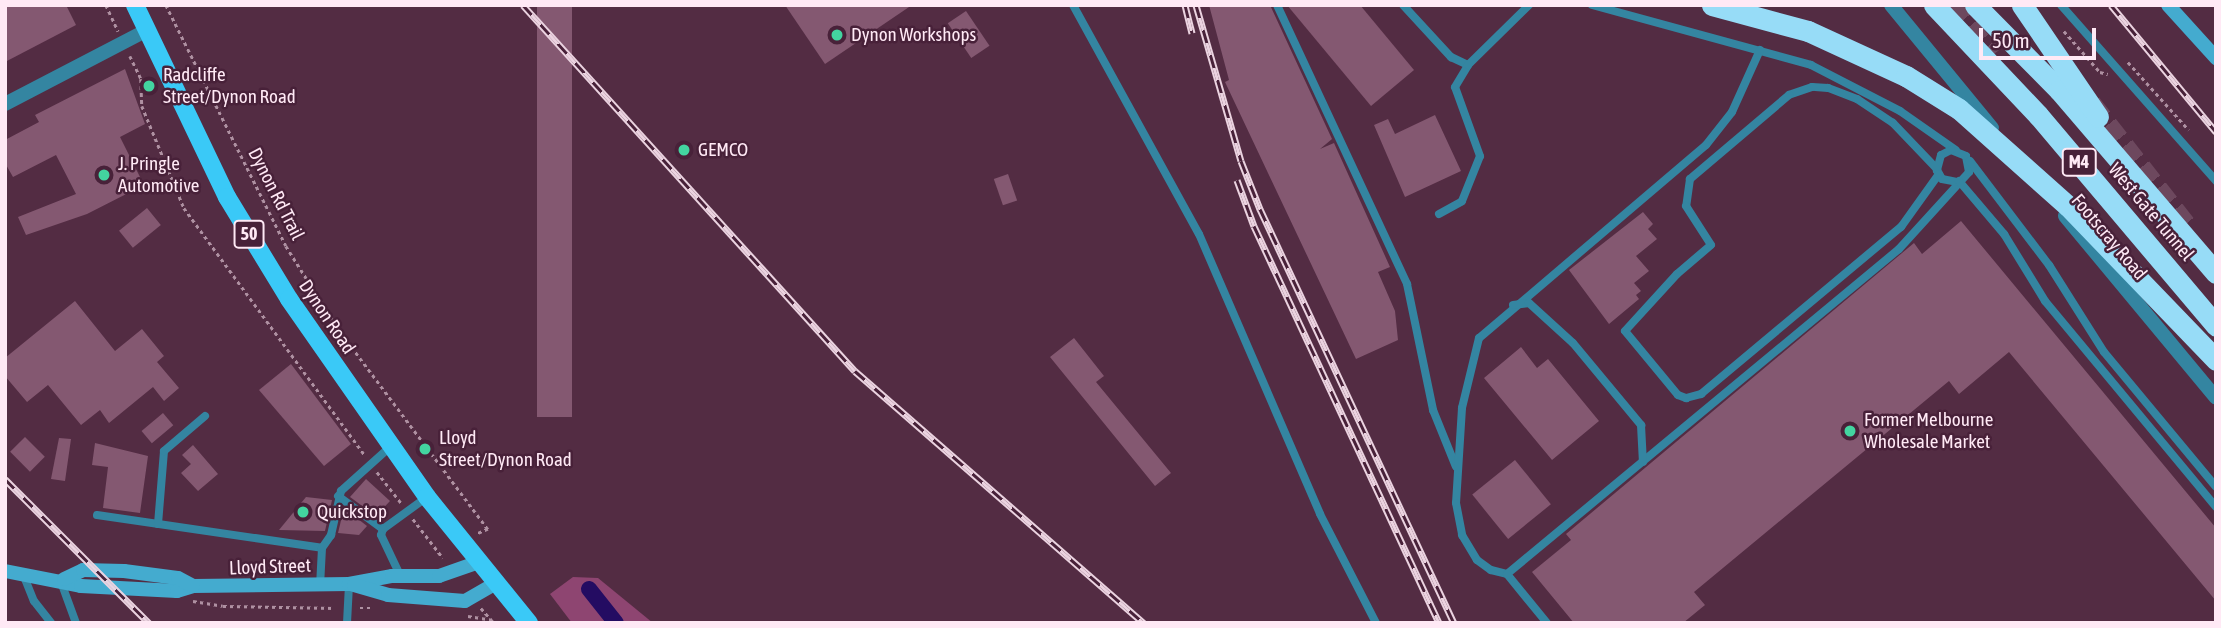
<!DOCTYPE html>
<html>
<head>
<meta charset="utf-8">
<style>
	body { margin:0 }
	#map { position:relative; width:2221px; height:628px; overflow:hidden; background:#532c43; font-family:"Asap Condensed",sans-serif }
	div>[style] { position:absolute }
	.green>* { inset:0; background:#8e4571 }
	.canal>* { height:16px; margin:-8px; padding:0 8px; transform-origin:8px; border-radius:8px; background:#240c62 }
	.building>* { inset:0; background:#845871; transform-origin:0 0 }
	.primary-tunnel>* { height:18px; margin-top:-9px; transform-origin:0; background:repeating-linear-gradient(90deg,#6d485e 0 18px,transparent 0 27px) }
	.path>* { height:2.5px; margin-top:-1.25px; transform-origin:0; background:repeating-linear-gradient(90deg,#af91a2 0 3.5px,transparent 0 7px) }
	.lane>* { height:8px; margin:-4px; padding:0 4px; transform-origin:4px; border-radius:4px; background:#3485a1 }
	.street>* { height:14px; margin:-7px; padding:0 7px; transform-origin:7px; border-radius:7px; background:#3485a1 }
	.secondary>* { height:14px; margin:-7px; padding:0 7px; transform-origin:7px; border-radius:7px; background:#44abcf }
	.primary>* { height:18px; margin:-9px; padding:0 9px; transform-origin:9px; border-radius:9px; background:#3ac9f7 }
	.highway>* { height:21px; margin:-10.5px; padding:0 10.5px; transform-origin:10.5px; border-radius:10.5px; background:#97dcf7 }
	.rail>* { height:7px; margin-top:-3.5px; transform-origin:0; background:repeating-linear-gradient(90deg,#482139 0 13px,#ebd3e0 0 26px); box-sizing:border-box; border-block:2px solid #ebd3e0 }
	.dots>* { width:19px; height:19px; translate:-50% -50%; box-sizing:border-box; border:4px solid #482139; border-radius:50% }
	span { translate:-50% -50%; white-space:nowrap; text-align:center; line-height:1.15; -webkit-text-stroke:5px #482139; paint-order:stroke }
	.shield-label span { padding:2px 5px; background:#482139; border:2px solid; border-radius:5px; -webkit-text-stroke-width:0 }
	.shield-label { font-size:18px; color:#ffe9f5; font-weight:700 }
	.poi-label { font-size:19px; color:#ffe9f5 }
	.left { translate:0 -50%; text-align:left }
	.street-label { font-size:19px; color:#ffe9f5 }
	.frame { position:absolute; inset:0; border:7px solid #ffe9f5; pointer-events:none }
	.scale { position:absolute; left:1979px; top:28px; width:117px; height:32px; box-sizing:border-box; border:4px solid #ffe9f5; border-top:0; padding-left:9px; font-size:21px; line-height:24px; white-space:nowrap; color:#ffe9f5; -webkit-text-stroke:5px #482139; paint-order:stroke }
</style>
</head>
<body>
<div id="map">
	<div class="green">
		<div style="clip-path:polygon(573px 577px,598px 578px,653px 623px,572px 623px,550px 594px)"></div>
	</div>
	<div class="canal">
		<div style="left:589px;top:589px;width:43px;rotate:51.5deg"></div>
	</div>
	<div class="building">
		<div style="clip-path:polygon(5px 5px,66px 5px,76px 25px,5px 62px)"></div>
		<div style="left:537px;top:5px;width:35px;height:412px"></div>
		<div style="clip-path:polygon(785px 5px,912px 5px,825px 64px)"></div>
		<div style="clip-path:polygon(1209px 5px,1270px 5px,1332px 139px,1320px 149px,1334px 143px,1390px 267px,1378px 272px,1395px 311px,1398px 340px,1356px 359px,1225px 82px,1229px 80px)"></div>
		<div style="clip-path:polygon(1287px 5px,1360px 5px,1414px 70px,1371px 106px)"></div>
		<div style="left:966px;top:11px;width:42px;height:22px;rotate:56deg"></div>
		<div style="clip-path:polygon(125px 69px,145px 124px,120px 137px,144px 185px,87px 214px,26px 235px,18px 217px,76px 194px,56px 155px,13px 177px,5px 163px,5px 140px,39px 122px,35px 115px)"></div>
		<div style="clip-path:polygon(1435px 115px,1461px 171px,1405px 197px,1374px 125px,1388px 119px,1395px 134px)"></div>
		<div style="left:1008px;top:174px;width:28px;height:15px;rotate:71deg"></div>
		<div style="left:147px;top:208px;width:22px;height:36px;rotate:51deg"></div>
		<div style="clip-path:polygon(1643px 212px,1653px 224px,1648px 229px,1657px 239px,1636px 256px,1649px 271px,1634px 283px,1641px 291px,1636px 295px,1639px 299px,1609px 324px,1569px 270px)"></div>
		<div style="clip-path:polygon(1961px 221px,2216px 528px,2216px 601px,2009px 352px,1959px 394px,1949px 381px,1694px 592px,1705px 605px,1683px 623px,1574px 623px,1532px 572px,1571px 540px,1566px 534px,1914px 243px,1922px 254px)"></div>
		<div style="clip-path:polygon(75px 301px,115px 351px,142px 329px,164px 356px,157px 362px,179px 388px,164px 401px,153px 387px,109px 423px,100px 410px,81px 425px,48px 385px,27px 402px,5px 376px,5px 358px)"></div>
		<div style="clip-path:polygon(1074px 338px,1104px 376px,1096px 382px,1171px 473px,1155px 486px,1050px 357px)"></div>
		<div style="clip-path:polygon(1521px 347px,1537px 368px,1548px 359px,1599px 421px,1552px 460px,1484px 378px)"></div>
		<div style="clip-path:polygon(291px 364px,351px 444px,324px 466px,259px 390px)"></div>
		<div style="left:163px;top:413px;width:16px;height:28px;rotate:50deg"></div>
		<div style="left:25px;top:437px;width:28px;height:21px;rotate:45deg"></div>
		<div style="clip-path:polygon(59px 438px,71px 439px,65px 481px,51px 479px)"></div>
		<div style="clip-path:polygon(95px 443px,148px 456px,140px 513px,103px 508px,108px 467px,92px 465px)"></div>
		<div style="clip-path:polygon(193px 445px,218px 474px,198px 491px,181px 473px,191px 464px,182px 455px)"></div>
		<div style="left:1515px;top:460px;width:57px;height:55px;rotate:51deg"></div>
		<div style="clip-path:polygon(366px 479px,390px 501px,376px 516px,350px 497px)"></div>
		<div style="clip-path:polygon(306px 497px,332px 500px,325px 531px,279px 530px)"></div>
		<div style="clip-path:polygon(344px 508px,367px 526px,359px 535px,338px 533px)"></div>
	</div>
	<div class="primary-tunnel">
		<div style="left:1953px;top:5px;width:64px;rotate:51.3deg"></div>
		<div style="left:2092px;top:103px;width:154px;rotate:51.9deg"></div>
	</div>
	<div class="path">
		<div style="left:106px;top:5px;width:29px;rotate:65deg"></div>
		<div style="left:166px;top:5px;width:269px;rotate:63.5deg"></div>
		<div style="left:286px;top:246px;width:99px;rotate:57.8deg"></div>
		<div style="left:339px;top:330px;width:249px;rotate:53.2deg"></div>
		<div style="left:488px;top:529px;width:12px;rotate:156deg"></div>
		<div style="left:2064px;top:31px;width:55px;rotate:48.7deg"></div>
		<div style="left:2100px;top:72px;width:8px;rotate:14deg"></div>
		<div style="left:130px;top:56px;width:25px;rotate:64deg"></div>
		<div style="left:141px;top:79px;width:27px;rotate:88deg"></div>
		<div style="left:142px;top:106px;width:110px;rotate:67.6deg"></div>
		<div style="left:184px;top:208px;width:306px;rotate:53.8deg"></div>
		<div style="left:2128px;top:62px;width:91px;rotate:48.1deg"></div>
		<div style="left:377px;top:472px;width:39px;rotate:52deg"></div>
		<div style="left:413px;top:519px;width:49px;rotate:52.4deg"></div>
		<div style="left:193px;top:601px;width:30px;rotate:9deg"></div>
		<div style="left:223px;top:606px;width:112px;rotate:1deg"></div>
		<div style="left:360px;top:608px;width:14px"></div>
		<div style="left:481px;top:608px;width:20px;rotate:49deg"></div>
		<div style="left:468px;top:616px;width:24px;rotate:9deg"></div>
	</div>
	<div class="lane">
		<div style="left:1073px;top:5px;width:261px;rotate:61.2deg"></div>
		<div style="left:1199px;top:234px;width:305px;rotate:66.6deg"></div>
		<div style="left:1320px;top:514px;width:123px;rotate:62.8deg"></div>
		<div style="left:1277px;top:5px;width:308px;rotate:65deg"></div>
		<div style="left:1407px;top:284px;width:129px;rotate:78.3deg"></div>
		<div style="left:1433px;top:410px;width:61px;rotate:68deg"></div>
		<div style="left:1403px;top:5px;width:71px;rotate:47.3deg"></div>
		<div style="left:1451px;top:57px;width:19px;rotate:25deg"></div>
		<div style="left:1592px;top:5px;width:227px;rotate:15.3deg"></div>
		<div style="left:1811px;top:65px;width:100px;rotate:27.3deg"></div>
		<div style="left:1900px;top:111px;width:68px;rotate:34.9deg"></div>
		<div style="left:2061px;top:5px;width:235px;rotate:48.6deg"></div>
		<div style="left:1760px;top:50px;width:68px;rotate:114.3deg"></div>
		<div style="left:1732px;top:112px;width:42px;rotate:128.2deg"></div>
		<div style="left:1706px;top:145px;width:298px;rotate:139.6deg"></div>
		<div style="left:1479px;top:338px;width:72px;rotate:103.7deg"></div>
		<div style="left:1462px;top:408px;width:95px;rotate:93.6deg"></div>
		<div style="left:1456px;top:503px;width:33px;rotate:79deg"></div>
		<div style="left:1462px;top:535px;width:29px;rotate:59deg"></div>
		<div style="left:1477px;top:560px;width:17px;rotate:36deg"></div>
		<div style="left:1491px;top:570px;width:16px;rotate:14deg"></div>
		<div style="left:1507px;top:574px;width:509px;rotate:-39.66deg"></div>
		<div style="left:1899px;top:249px;width:104px;rotate:-47.7deg"></div>
		<div style="left:1969px;top:172px;width:16px;rotate:-101deg"></div>
		<div style="left:1966px;top:156px;width:16px;rotate:-158deg"></div>
		<div style="left:1951px;top:150px;width:11px;rotate:153deg"></div>
		<div style="left:1941px;top:155px;width:16px;rotate:105deg"></div>
		<div style="left:1937px;top:170px;width:10px;rotate:61deg"></div>
		<div style="left:1942px;top:179px;width:15px;rotate:11deg"></div>
		<div style="left:1970px;top:161px;width:131px;rotate:52.8deg"></div>
		<div style="left:2049px;top:265px;width:103px;rotate:57.7deg"></div>
		<div style="left:2104px;top:352px;width:175px;rotate:50.3deg"></div>
		<div style="left:1937px;top:169px;width:64px;rotate:-133.7deg"></div>
		<div style="left:1893px;top:123px;width:43px;rotate:-146.3deg"></div>
		<div style="left:1857px;top:99px;width:31px;rotate:-159deg"></div>
		<div style="left:1828px;top:88px;width:16px;rotate:-176deg"></div>
		<div style="left:1812px;top:87px;width:24px;rotate:161deg"></div>
		<div style="left:1789px;top:95px;width:130px;rotate:139.7deg"></div>
		<div style="left:1690px;top:179px;width:27px;rotate:98deg"></div>
		<div style="left:1686px;top:206px;width:46px;rotate:57.3deg"></div>
		<div style="left:1711px;top:245px;width:45px;rotate:139.5deg"></div>
		<div style="left:1677px;top:274px;width:77px;rotate:132.4deg"></div>
		<div style="left:1625px;top:331px;width:83px;rotate:50.4deg"></div>
		<div style="left:1678px;top:395px;width:9px;rotate:21deg"></div>
		<div style="left:1686px;top:398px;width:16px;rotate:-15deg"></div>
		<div style="left:1701px;top:394px;width:261px;rotate:-39.9deg"></div>
		<div style="left:1901px;top:227px;width:65px;rotate:-54.4deg"></div>
		<div style="left:1959px;top:181px;width:70px;rotate:49.7deg"></div>
		<div style="left:2004px;top:234px;width:79px;rotate:58.5deg"></div>
		<div style="left:2045px;top:301px;width:268px;rotate:50.3deg"></div>
		<div style="left:1439px;top:214px;width:26px;rotate:-29deg"></div>
		<div style="left:1462px;top:201px;width:48px;rotate:-68.2deg"></div>
		<div style="left:1480px;top:156px;width:73px;rotate:-109.9deg"></div>
		<div style="left:1455px;top:87px;width:26px;rotate:-59deg"></div>
		<div style="left:1468px;top:65px;width:86px;rotate:-44.5deg"></div>
		<div style="left:1513px;top:305px;width:16px;rotate:-7deg"></div>
		<div style="left:1529px;top:303px;width:59px;rotate:42.3deg"></div>
		<div style="left:1573px;top:343px;width:107px;rotate:50.3deg"></div>
		<div style="left:1641px;top:425px;width:37px;rotate:87deg"></div>
		<div style="left:338px;top:496px;width:56px;rotate:36.3deg"></div>
		<div style="left:97px;top:515px;width:227px;rotate:8.3deg"></div>
		<div style="left:322px;top:548px;width:36px;rotate:93deg"></div>
		<div style="left:158px;top:524px;width:73px;rotate:-85.3deg"></div>
		<div style="left:164px;top:451px;width:54px;rotate:-40.5deg"></div>
		<div style="left:383px;top:529px;width:54px;rotate:-36deg"></div>
		<div style="left:383px;top:529px;width:6px;rotate:108deg"></div>
		<div style="left:381px;top:535px;width:44px;rotate:64.6deg"></div>
		<div style="left:322px;top:548px;width:16px;rotate:-55deg"></div>
		<div style="left:331px;top:535px;width:45px;rotate:-77.2deg"></div>
		<div style="left:341px;top:491px;width:67px;rotate:-42deg"></div>
		<div style="left:23px;top:574px;width:29px;rotate:68deg"></div>
		<div style="left:34px;top:601px;width:28px;rotate:52deg"></div>
		<div style="left:1507px;top:574px;width:63px;rotate:50.8deg"></div>
		<div style="left:61px;top:582px;width:44px;rotate:69.9deg"></div>
		<div style="left:347px;top:623px;width:39px;rotate:-87deg"></div>
	</div>
	<div class="street">
		<div style="left:1891px;top:5px;width:159px;rotate:50.6deg"></div>
		<div style="left:5px;top:104px;width:160px;rotate:-27.5deg"></div>
		<div style="left:2065px;top:216px;width:236px;rotate:50.3deg"></div>
	</div>
	<div class="secondary">
		<div style="left:2168px;top:5px;width:72px;rotate:47.8deg"></div>
		<div style="left:5px;top:571px;width:77px;rotate:11.2deg"></div>
		<div style="left:81px;top:586px;width:96px;rotate:3deg"></div>
		<div style="left:177px;top:591px;width:17px;rotate:-17deg"></div>
		<div style="left:193px;top:586px;width:156px;rotate:-0.7deg"></div>
		<div style="left:349px;top:584px;width:44px;rotate:-10.5deg"></div>
		<div style="left:392px;top:576px;width:47px"></div>
		<div style="left:439px;top:576px;width:42px;rotate:-19.3deg"></div>
		<div style="left:64px;top:579px;width:21px;rotate:-25deg"></div>
		<div style="left:83px;top:570px;width:41px;rotate:1.4deg"></div>
		<div style="left:124px;top:571px;width:54px;rotate:7.4deg"></div>
		<div style="left:178px;top:578px;width:17px;rotate:28deg"></div>
		<div style="left:354px;top:585px;width:35px;rotate:16deg"></div>
		<div style="left:388px;top:595px;width:77px;rotate:4.5deg"></div>
		<div style="left:465px;top:601px;width:36px;rotate:-30deg"></div>
	</div>
	<div class="primary">
		<div style="left:135px;top:5px;width:213px;rotate:64.4deg"></div>
		<div style="left:227px;top:197px;width:119px;rotate:58.7deg"></div>
		<div style="left:289px;top:299px;width:241px;rotate:55.1deg"></div>
		<div style="left:427px;top:497px;width:162px;rotate:51deg"></div>
	</div>
	<div class="highway">
		<div style="left:1712px;top:5px;width:99px;rotate:15.2deg"></div>
		<div style="left:1808px;top:31px;width:108px;rotate:24.7deg"></div>
		<div style="left:1906px;top:76px;width:62px;rotate:31.9deg"></div>
		<div style="left:1959px;top:109px;width:146px;rotate:41.7deg"></div>
		<div style="left:2068px;top:206px;width:214px;rotate:46.1deg"></div>
		<div style="left:1934px;top:5px;width:151px;rotate:46.6deg"></div>
		<div style="left:2038px;top:115px;width:276px;rotate:49.8deg"></div>
		<div style="left:1975px;top:5px;width:120px;rotate:45.3deg"></div>
		<div style="left:2059px;top:90px;width:241px;rotate:49.4deg"></div>
		<div style="left:2022px;top:5px;width:135px;rotate:55.8deg"></div>
	</div>
	<div class="rail">
		<div style="left:523px;top:5px;width:494px;rotate:47.8deg"></div>
		<div style="left:855px;top:371px;width:383px;rotate:41.1deg"></div>
		<div style="left:1185px;top:5px;width:29px;rotate:76deg"></div>
		<div style="left:1196px;top:5px;width:162px;rotate:73.9deg"></div>
		<div style="left:1241px;top:161px;width:52px;rotate:68.4deg"></div>
		<div style="left:1260px;top:209px;width:457px;rotate:64.9deg"></div>
		<div style="left:2111px;top:5px;width:165px;rotate:50.4deg"></div>
		<div style="left:1237px;top:180px;width:49px;rotate:69.7deg"></div>
		<div style="left:1254px;top:226px;width:438px;rotate:65deg"></div>
		<div style="left:5px;top:479px;width:204px;rotate:45deg"></div>
	</div>
	<div class="dots">
		<div style="left:837px;top:35px;background:#43d4a0"></div>
		<div style="left:149px;top:86px;background:#43d4a0"></div>
		<div style="left:684px;top:150px;background:#43d4a0"></div>
		<div style="left:104px;top:175px;background:#43d4a0"></div>
		<div style="left:1850px;top:431px;background:#43d4a0"></div>
		<div style="left:425px;top:449px;background:#43d4a0"></div>
		<div style="left:303px;top:512px;background:#43d4a0"></div>
	</div>
	<div class="shield-label">
		<span style="left:2079px;top:162px">M4</span>
		<span style="left:249px;top:234px">50</span>
	</div>
	<div class="poi-label">
		<span class="left" style="left:851px;top:35px">Dynon Workshops</span>
		<span class="left" style="left:163px;top:86px">Radcliffe<br>Street/Dynon Road</span>
		<span class="left" style="left:698px;top:150px">GEMCO</span>
		<span class="left" style="left:118px;top:175px">J. Pringle<br>Automotive</span>
		<span class="left" style="left:1864px;top:431px">Former Melbourne<br>Wholesale Market</span>
		<span class="left" style="left:439px;top:449px">Lloyd<br>Street/Dynon Road</span>
		<span class="left" style="left:317px;top:512px">Quickstop</span>
	</div>
	<div class="street-label">
		<span style="left:276px;top:194px;rotate:63deg">Dynon Rd Trail</span>
		<span style="left:2151px;top:212px;rotate:50deg">West Gate Tunnel</span>
		<span style="left:2109px;top:237px;rotate:50deg">Footscray Road</span>
		<span style="left:327px;top:317px;rotate:56deg">Dynon Road</span>
		<span style="left:270px;top:567px;rotate:-2deg">Lloyd Street</span>
	</div>
	<div class="frame"></div>
	<div class="scale">50 m</div>
</div>
</body>
</html>
